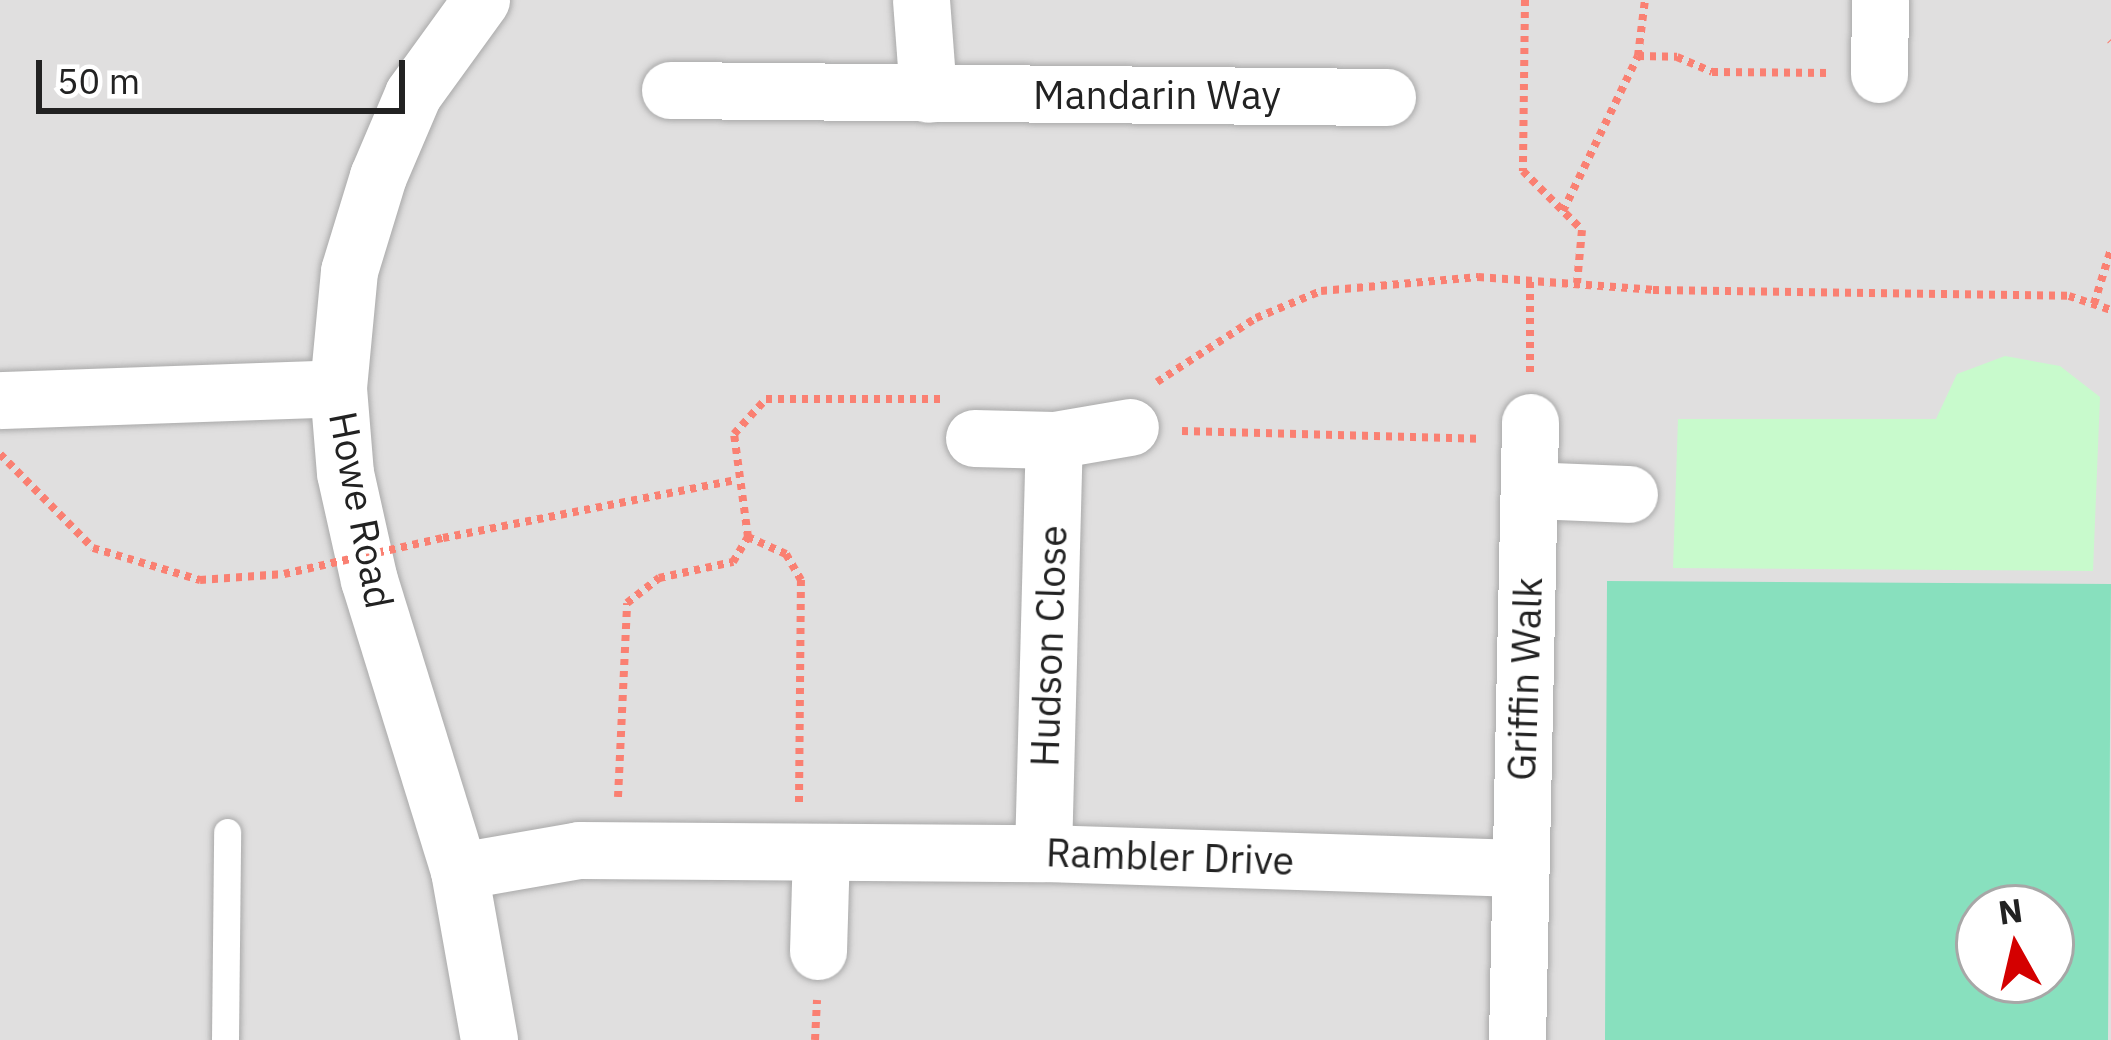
<!DOCTYPE html>
<html>
<head>
<meta charset="utf-8">
<style>
	body { margin:0 }
	#map { position:relative; width:2111px; height:1040px; overflow:hidden; background:#f2efe9; font-family:"IBM Plex Sans",sans-serif }
	div>[style] { position:absolute }
	.residential>* { inset:0; background:#e0dfdf }
	.park>* { inset:0; background:#c8facc }
	.pitch>* { inset:0; background:#88e0be }
	.path>* { height:8px; margin-top:-4px; transform-origin:0; background:repeating-linear-gradient(90deg,#fa8072 0 6px,transparent 0 12px) }
	.roads { filter:drop-shadow(0 0 3px #a9a9a9) drop-shadow(0 0 3px #a9a9a9) }
	.service>* { height:27px; margin:-13.5px; padding:0 13.5px; transform-origin:13.5px; border-radius:13.5px; background:#fff }
	.minor>* { height:57px; margin:-28.5px; padding:0 28.5px; transform-origin:28.5px; border-radius:28.5px; background:#fff }
	.path-bridge>* { height:8px; margin-top:-4px; transform-origin:0; background:repeating-linear-gradient(90deg,#fa8072 0 6px,transparent 0 12px) }
	span { translate:-50% -50%; white-space:nowrap; text-align:center; line-height:1.15; -webkit-text-stroke:9px #fff; paint-order:stroke }
	.street-label { font-size:39px; color:#222 }
	.north { position:absolute; left:1955px; top:884px; width:120px; height:120px; box-sizing:border-box; background:#fff; border:3px solid #a7a7a7; border-radius:50%; rotate:352deg; font-size:33px; font-weight:700; line-height:48px; text-align:center; color:#222 }
	.north::after { content:''; display:block; margin:auto; width:42px; height:54px; background:#d40000; clip-path:polygon(50% 0,100% 100%,50% 72%,0 100%) }
	.scale { position:absolute; left:36px; top:60px; width:369px; height:54px; box-sizing:border-box; border:6px solid #222; border-top:0; padding-left:15px; font-size:36px; line-height:42px; white-space:nowrap; color:#222; -webkit-text-stroke:9px #fff; paint-order:stroke }
</style>
</head>
<body>
<div id="map">
	<div class="residential">
		<div style="clip-path:polygon(evenodd,0 0,2111px 0,2111px 1040px,0 1040px,0 0,1979px 908px,2051px 908px,2051px 980px,1979px 980px,1979px 908px)"></div>
	</div>
	<div class="park">
		<div style="clip-path:polygon(2005px 356px,2060px 366px,2100px 397px,2093px 571px,1673px 568px,1678px 419px,1936px 419px,1957px 374px)"></div>
	</div>
	<div class="pitch">
		<div style="clip-path:polygon(evenodd,1607px 581px,2111px 584px,2108px 1040px,1605px 1040px,1607px 581px,1979px 908px,2051px 908px,2051px 980px,1979px 980px,1979px 908px)"></div>
	</div>
	<div class="path">
		<div style="left:1525px;top:0;width:171px;rotate:90.7deg"></div>
		<div style="left:1523px;top:171px;width:83px;rotate:45deg"></div>
		<div style="left:1582px;top:230px;width:53px;rotate:95.4deg"></div>
		<div style="left:2110px;top:40px;width:1px;rotate:45deg"></div>
		<div style="left:1638px;top:56px;width:39px;rotate:1deg"></div>
		<div style="left:1677px;top:57px;width:38px;rotate:23deg"></div>
		<div style="left:1712px;top:72px;width:118px;rotate:0.5deg"></div>
		<div style="left:1563px;top:211px;width:172px;rotate:-64.2deg"></div>
		<div style="left:1638px;top:56px;width:56px;rotate:-82.9deg"></div>
		<div style="left:2094px;top:304px;width:58px;rotate:-72.8deg"></div>
		<div style="left:1530px;top:372px;width:94px;rotate:-90deg"></div>
		<div style="left:1157px;top:382px;width:118px;rotate:-32.9deg"></div>
		<div style="left:1256px;top:318px;width:70px;rotate:-22.6deg"></div>
		<div style="left:1321px;top:291px;width:158px;rotate:-5.1deg"></div>
		<div style="left:1478px;top:277px;width:175px;rotate:4.2deg"></div>
		<div style="left:1653px;top:290px;width:416px;rotate:0.8deg"></div>
		<div style="left:2069px;top:296px;width:44px;rotate:18.4deg"></div>
		<div style="left:1182px;top:431px;width:297px;rotate:1.5deg"></div>
		<div style="left:0;top:454px;width:132px;rotate:45.3deg"></div>
		<div style="left:93px;top:548px;width:112px;rotate:16.7deg"></div>
		<div style="left:200px;top:580px;width:84px;rotate:-4.1deg"></div>
		<div style="left:443px;top:538px;width:299px;rotate:-11.2deg"></div>
		<div style="left:618px;top:797px;width:194px;rotate:-87.3deg"></div>
		<div style="left:627px;top:603px;width:41px;rotate:-38deg"></div>
		<div style="left:659px;top:578px;width:76px;rotate:-12.2deg"></div>
		<div style="left:733px;top:562px;width:29px;rotate:-59deg"></div>
		<div style="left:799px;top:802px;width:222px;rotate:-89.5deg"></div>
		<div style="left:801px;top:580px;width:30px;rotate:-120deg"></div>
		<div style="left:786px;top:554px;width:42px;rotate:-155.9deg"></div>
		<div style="left:748px;top:537px;width:104px;rotate:-97.7deg"></div>
		<div style="left:734px;top:434px;width:47px;rotate:-47.6deg"></div>
		<div style="left:766px;top:399px;width:176px"></div>
		<div style="left:815px;top:1040px;width:40px;rotate:-87.1deg"></div>
	</div>
	<div class="roads">
		<div class="service">
			<div style="left:225px;top:1040px;width:208px;rotate:-89.4deg"></div>
		</div>
		<div class="minor">
			<div style="left:481px;top:0;width:116px;rotate:125.9deg"></div>
			<div style="left:413px;top:94px;width:89px;rotate:113.1deg"></div>
			<div style="left:378px;top:176px;width:99px;rotate:107deg"></div>
			<div style="left:349px;top:271px;width:118px;rotate:95.4deg"></div>
			<div style="left:338px;top:388px;width:85px;rotate:85.3deg"></div>
			<div style="left:345px;top:473px;width:110px;rotate:77.4deg"></div>
			<div style="left:369px;top:580px;width:305px;rotate:72.8deg"></div>
			<div style="left:459px;top:871px;width:172px;rotate:79.9deg"></div>
			<div style="left:921px;top:0;width:94px;rotate:85.7deg"></div>
			<div style="left:1879px;top:74px;width:74px;rotate:-89.2deg"></div>
			<div style="left:670px;top:90px;width:717px;rotate:0.56deg"></div>
			<div style="left:0;top:400px;width:338px;rotate:-2deg"></div>
			<div style="left:974px;top:438px;width:80px;rotate:1.4deg"></div>
			<div style="left:1054px;top:440px;width:77px;rotate:-9.7deg"></div>
			<div style="left:1530px;top:490px;width:99px;rotate:2.3deg"></div>
			<div style="left:1043px;top:853px;width:413px;rotate:-88.5deg"></div>
			<div style="left:459px;top:871px;width:122px;rotate:-9.9deg"></div>
			<div style="left:579px;top:850px;width:464px;rotate:0.4deg"></div>
			<div style="left:1043px;top:853px;width:476px;rotate:1.8deg"></div>
			<div style="left:818px;top:951px;width:99px;rotate:-88.3deg"></div>
			<div style="left:1517px;top:1040px;width:618px;rotate:-88.79deg"></div>
		</div>
	</div>
	<div class="path-bridge">
		<div style="left:284px;top:574px;width:163px;rotate:-12.8deg"></div>
	</div>
	<div class="street-label">
		<span style="left:1157px;top:95px">Mandarin Way</span>
		<span style="left:361px;top:510px;rotate:79deg">Howe Road</span>
		<span style="left:1049px;top:646px;rotate:-88deg">Hudson Close</span>
		<span style="left:1525px;top:679px;rotate:-88deg">Griffin Walk</span>
		<span style="left:1170px;top:857px;rotate:2deg">Rambler Drive</span>
	</div>
	<div class="north">N</div>
	<div class="scale">50 m</div>
</div>
</body>
</html>
